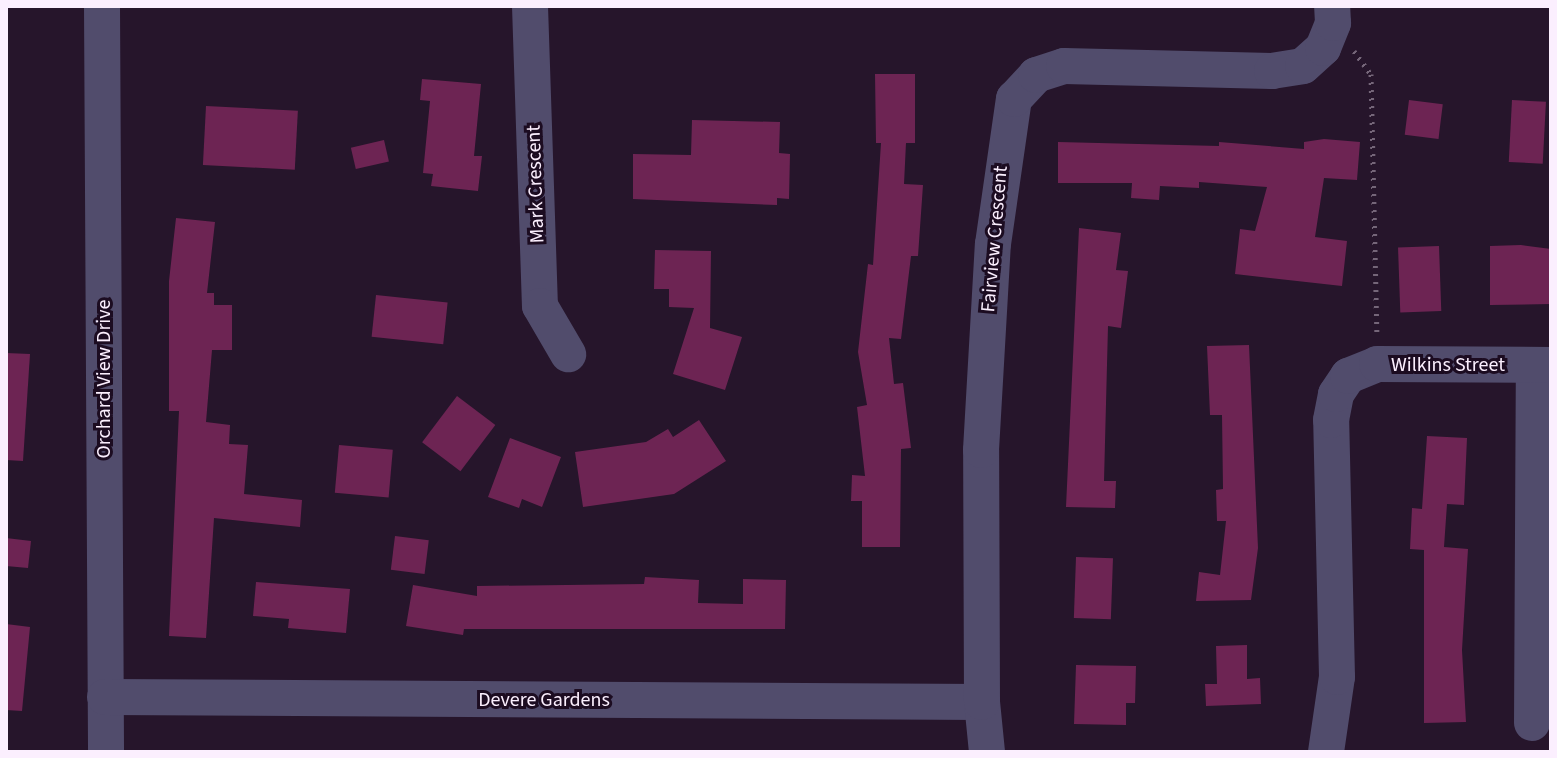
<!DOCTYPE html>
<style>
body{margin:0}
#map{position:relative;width:1557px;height:758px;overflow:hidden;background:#26152b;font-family:"Source Sans 3",sans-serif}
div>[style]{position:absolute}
.building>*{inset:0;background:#6d2453;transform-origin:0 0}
.path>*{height:5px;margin-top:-2.5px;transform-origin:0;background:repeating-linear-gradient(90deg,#756679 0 2px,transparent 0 8px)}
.minor>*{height:36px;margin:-18px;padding:0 18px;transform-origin:18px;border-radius:18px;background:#514c6c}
span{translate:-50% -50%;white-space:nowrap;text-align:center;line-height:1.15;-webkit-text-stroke:6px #1c0c21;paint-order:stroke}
.street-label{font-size:20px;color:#fbeffe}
.frame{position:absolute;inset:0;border:8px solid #fbeffe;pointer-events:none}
</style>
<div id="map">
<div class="building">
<div style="clip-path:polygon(875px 74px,915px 74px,915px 143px,906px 143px,904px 184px,923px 185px,918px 256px,911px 256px,901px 339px,889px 338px,894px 384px,903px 383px,911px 448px,901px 449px,900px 547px,862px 547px,862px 501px,851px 501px,852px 475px,865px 476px,857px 407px,867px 405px,858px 352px,868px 264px,873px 265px,881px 143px,876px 143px)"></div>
<div style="clip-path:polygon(422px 79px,481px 84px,474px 156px,482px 156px,478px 191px,431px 186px,433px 174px,423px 173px,430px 101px,420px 100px)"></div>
<div style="left:1409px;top:100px;width:34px;height:35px;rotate:7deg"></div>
<div style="left:1512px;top:100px;width:34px;height:62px;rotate:3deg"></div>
<div style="left:206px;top:106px;width:92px;height:59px;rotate:3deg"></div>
<div style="clip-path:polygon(692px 120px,780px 122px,779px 153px,790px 154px,789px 199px,777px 198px,777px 205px,633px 199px,633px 154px,691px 155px)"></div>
<div style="clip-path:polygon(1324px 139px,1360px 142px,1357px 180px,1324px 178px,1315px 237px,1347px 241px,1342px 286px,1235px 274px,1240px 229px,1255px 231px,1267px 187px,1199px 182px,1199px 188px,1160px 186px,1159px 200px,1131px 198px,1132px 183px,1058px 183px,1058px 142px,1219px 146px,1219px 142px,1304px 149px,1304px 142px)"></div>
<div style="left:384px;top:140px;width:22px;height:34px;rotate:77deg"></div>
<div style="clip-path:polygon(176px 218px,215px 222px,207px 293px,214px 293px,214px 305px,232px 305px,232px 350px,212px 350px,206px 422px,230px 425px,229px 444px,248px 445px,244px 494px,302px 500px,300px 527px,214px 518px,206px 638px,169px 636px,179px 411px,169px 411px,169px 281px)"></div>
<div style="clip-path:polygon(1079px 228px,1121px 233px,1116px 270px,1128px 271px,1121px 328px,1108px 326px,1104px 481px,1116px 481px,1115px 508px,1066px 507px)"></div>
<div style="clip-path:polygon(1521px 245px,1551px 249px,1551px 304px,1490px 305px,1490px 246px)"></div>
<div style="left:1439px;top:246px;width:65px;height:41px;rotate:88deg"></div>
<div style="clip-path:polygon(655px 250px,711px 251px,710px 328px,742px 337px,725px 390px,673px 374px,694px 308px,669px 307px,669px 289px,654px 289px)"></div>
<div style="left:376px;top:295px;width:72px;height:42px;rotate:6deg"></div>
<div style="clip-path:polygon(1249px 345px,1258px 548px,1251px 600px,1196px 601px,1199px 572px,1220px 575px,1226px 521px,1217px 521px,1216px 490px,1223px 489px,1222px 415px,1210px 415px,1207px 346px)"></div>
<div style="clip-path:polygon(6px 353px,30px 354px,23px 461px,6px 460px)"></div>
<div style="left:457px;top:396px;width:48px;height:58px;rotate:37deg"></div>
<div style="clip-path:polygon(699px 420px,726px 461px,674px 494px,583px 507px,575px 452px,646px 442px,668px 429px,673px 437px)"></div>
<div style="clip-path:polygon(1427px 436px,1467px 438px,1464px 505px,1447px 504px,1444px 547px,1468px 549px,1462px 650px,1466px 722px,1424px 723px,1424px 550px,1410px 549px,1412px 508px,1422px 509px)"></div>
<div style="clip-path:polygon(510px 438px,561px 457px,542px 507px,522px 499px,519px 508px,488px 497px)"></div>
<div style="left:339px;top:445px;width:54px;height:48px;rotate:5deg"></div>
<div style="left:395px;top:536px;width:34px;height:34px;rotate:7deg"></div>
<div style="clip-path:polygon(6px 538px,31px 541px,28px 568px,6px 566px)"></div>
<div style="left:1076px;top:557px;width:37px;height:61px;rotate:2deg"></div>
<div style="clip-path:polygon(645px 577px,699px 580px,698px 603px,743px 604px,743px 579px,786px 580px,785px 629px,464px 629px,463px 635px,406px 626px,413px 585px,477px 596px,477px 586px,644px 584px)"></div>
<div style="clip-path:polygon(256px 582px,350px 589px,346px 633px,288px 628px,289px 619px,253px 616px)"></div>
<div style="clip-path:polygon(6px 624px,30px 627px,22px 711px,6px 710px)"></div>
<div style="clip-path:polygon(1247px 645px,1247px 679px,1260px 678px,1261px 704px,1206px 706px,1205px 684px,1217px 684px,1216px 646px)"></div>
<div style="clip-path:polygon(1076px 665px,1136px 666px,1135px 703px,1126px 703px,1126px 725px,1074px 724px)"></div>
</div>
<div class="path">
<div style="left:1354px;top:51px;width:29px;rotate:54deg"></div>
<div style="left:1371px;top:74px;width:261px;rotate:88.7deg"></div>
</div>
<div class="minor">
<div style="left:102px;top:6px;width:746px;rotate:89.69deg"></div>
<div style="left:530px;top:6px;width:300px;rotate:88.1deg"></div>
<div style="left:540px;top:306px;width:56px;rotate:59.7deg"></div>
<div style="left:105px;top:697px;width:877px;rotate:0.33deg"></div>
<div style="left:1532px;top:723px;width:358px;rotate:-89.7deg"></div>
<div style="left:987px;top:752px;width:50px;rotate:-95.7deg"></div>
<div style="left:982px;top:702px;width:252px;rotate:-90.2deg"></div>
<div style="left:981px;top:450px;width:206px;rotate:-86.7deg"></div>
<div style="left:993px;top:244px;width:147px;rotate:-81.8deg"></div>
<div style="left:1014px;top:99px;width:33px;rotate:-47deg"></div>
<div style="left:1036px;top:75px;width:29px;rotate:-18deg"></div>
<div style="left:1064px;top:66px;width:208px;rotate:1.4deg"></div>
<div style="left:1272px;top:71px;width:31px;rotate:-9deg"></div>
<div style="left:1303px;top:66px;width:27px;rotate:-42deg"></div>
<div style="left:1323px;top:48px;width:27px;rotate:-68deg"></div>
<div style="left:1333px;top:23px;width:17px;rotate:-93deg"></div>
<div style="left:1326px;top:752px;width:76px;rotate:-81.7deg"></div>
<div style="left:1337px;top:677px;width:257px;rotate:-91.3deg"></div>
<div style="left:1331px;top:420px;width:26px;rotate:-79deg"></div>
<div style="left:1336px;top:394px;width:22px;rotate:-56deg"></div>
<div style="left:1348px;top:376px;width:31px;rotate:-22deg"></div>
<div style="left:1377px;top:364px;width:174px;rotate:0.3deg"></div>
</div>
<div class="street-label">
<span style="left:536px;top:184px;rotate:-92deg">Mark Crescent</span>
<span style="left:995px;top:239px;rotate:-85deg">Fairview Crescent</span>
<span style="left:1448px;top:365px">Wilkins Street</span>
<span style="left:104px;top:379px;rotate:-90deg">Orchard View Drive</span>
<span style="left:544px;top:700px">Devere Gardens</span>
</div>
<div class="frame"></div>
</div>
